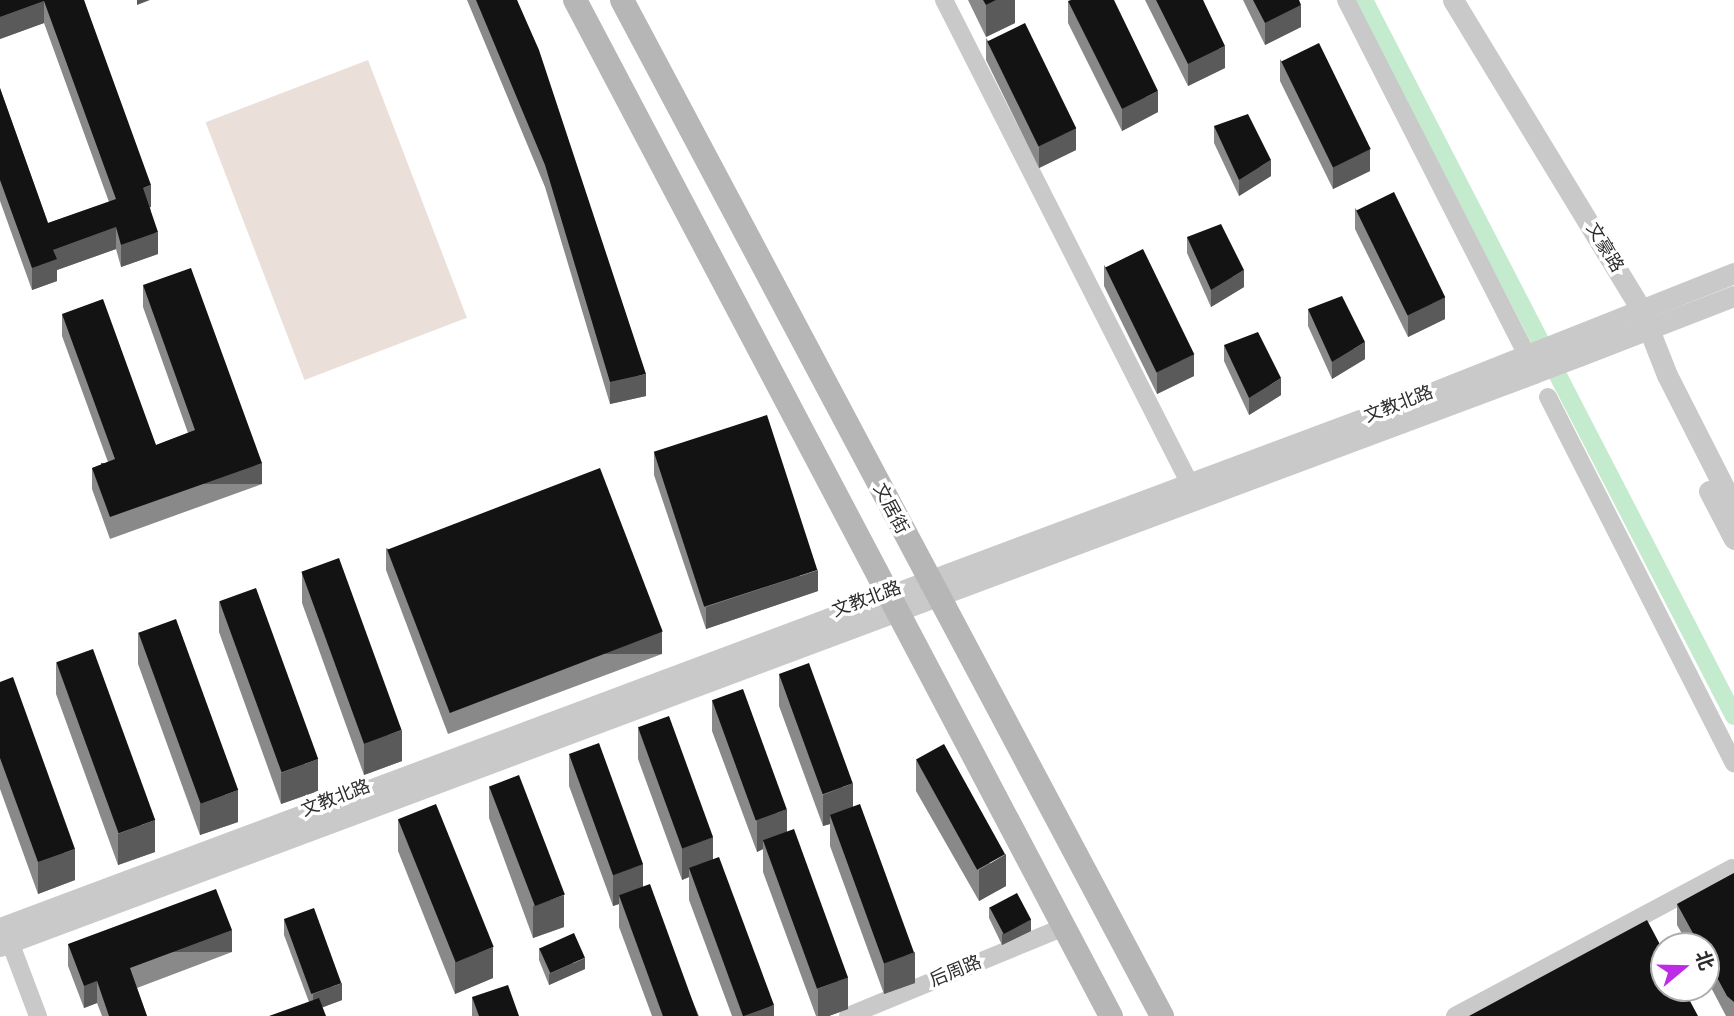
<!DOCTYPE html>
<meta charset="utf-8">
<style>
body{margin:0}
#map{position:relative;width:1734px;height:1016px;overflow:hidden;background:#fff;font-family:"Source Sans 3","Noto Sans SC",sans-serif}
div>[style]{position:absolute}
.green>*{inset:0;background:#ebdfd9;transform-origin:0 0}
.canal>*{height:18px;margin:-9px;padding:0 9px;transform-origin:9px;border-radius:9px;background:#c5ebce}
.minor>*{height:18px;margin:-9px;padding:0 9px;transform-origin:9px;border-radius:9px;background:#c9c9c9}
.tertiary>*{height:21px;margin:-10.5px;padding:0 10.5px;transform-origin:10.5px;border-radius:10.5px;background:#c9c9c9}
.secondary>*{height:24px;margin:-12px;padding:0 12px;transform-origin:12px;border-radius:12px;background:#b6b6b6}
.tertiary-bridge>*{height:21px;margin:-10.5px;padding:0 10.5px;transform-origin:10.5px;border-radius:10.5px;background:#c9c9c9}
.wall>*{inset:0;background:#898989}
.shaded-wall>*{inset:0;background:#5a5a5a;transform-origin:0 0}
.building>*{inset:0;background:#131313;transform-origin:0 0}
span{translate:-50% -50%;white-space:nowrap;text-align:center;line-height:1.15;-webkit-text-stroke:7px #fff;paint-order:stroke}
.street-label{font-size:18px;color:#2c2c2c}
.north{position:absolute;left:1650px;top:932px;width:70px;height:70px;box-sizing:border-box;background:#fff;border:2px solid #ababab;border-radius:50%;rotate:71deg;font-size:19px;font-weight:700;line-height:28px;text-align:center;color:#2c2c2c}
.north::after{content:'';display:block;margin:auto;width:24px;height:32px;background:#bd2be7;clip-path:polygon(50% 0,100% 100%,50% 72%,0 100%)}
</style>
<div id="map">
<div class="green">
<div style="left:368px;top:60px;width:276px;height:174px;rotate:69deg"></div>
</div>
<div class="canal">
<div style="left:1364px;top:0;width:806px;rotate:62.67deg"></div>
</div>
<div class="minor">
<div style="left:944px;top:0;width:543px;rotate:63.06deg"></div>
<div style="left:1346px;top:0;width:388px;rotate:63deg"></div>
<div style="left:1548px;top:397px;width:411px;rotate:63.1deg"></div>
<div style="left:10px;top:942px;width:79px;rotate:69.3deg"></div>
<div style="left:848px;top:1016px;width:234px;rotate:-22.4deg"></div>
<div style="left:1455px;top:1016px;width:314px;rotate:-28.1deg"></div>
</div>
<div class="tertiary">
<div style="left:1453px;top:0;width:362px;rotate:58.7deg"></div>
<div style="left:1641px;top:309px;width:71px;rotate:68.5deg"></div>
<div style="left:1667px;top:375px;width:148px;rotate:63.1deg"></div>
<div style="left:1579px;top:356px;width:166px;rotate:-21.2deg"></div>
<div style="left:1709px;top:491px;width:54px;rotate:62.5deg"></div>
<div style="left:0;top:928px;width:1512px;rotate:-20.49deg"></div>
<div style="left:1416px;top:399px;width:342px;rotate:-21.6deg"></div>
<div style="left:0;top:946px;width:1638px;rotate:-20.48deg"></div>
</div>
<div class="secondary">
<div style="left:575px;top:0;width:1149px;rotate:62.19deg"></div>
<div style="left:622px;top:0;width:1151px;rotate:62.01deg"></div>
</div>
<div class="tertiary-bridge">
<div style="left:1534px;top:373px;width:48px;rotate:-20.7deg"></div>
</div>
<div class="wall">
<div style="clip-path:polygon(0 0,84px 0,151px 207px,150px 207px,158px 254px,121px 267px,116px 249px,57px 270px,57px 281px,32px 290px,0 201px,0 88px,48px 223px,109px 202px,44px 23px,0 39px)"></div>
<div style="clip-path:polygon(467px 0,517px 0,646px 396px,610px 404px,545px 187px)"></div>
<div style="clip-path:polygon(968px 0,1015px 0,1015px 23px,986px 37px)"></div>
<div style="clip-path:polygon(1145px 0,1203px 0,1225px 68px,1188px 86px)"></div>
<div style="clip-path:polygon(1243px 0,1299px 0,1301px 27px,1265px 45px)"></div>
<div style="clip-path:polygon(1068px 1px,1158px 112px,1122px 131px,1068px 23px)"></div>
<div style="clip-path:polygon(986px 38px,1076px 150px,1039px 168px,986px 60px)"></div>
<div style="clip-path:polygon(1280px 59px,1370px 171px,1333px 189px,1280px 81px)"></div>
<div style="clip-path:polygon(1214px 126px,1271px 176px,1239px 196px,1214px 143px)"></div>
<div style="clip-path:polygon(1355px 208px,1445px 319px,1408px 337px,1355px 229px)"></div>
<div style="clip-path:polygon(1187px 237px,1244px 287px,1211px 307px,1187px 253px)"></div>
<div style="clip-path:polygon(1104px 265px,1194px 376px,1157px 394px,1104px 286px)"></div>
<div style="clip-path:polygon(143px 285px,262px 484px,110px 539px,92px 489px,92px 468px,108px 462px,62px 336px,62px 314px,156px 445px,188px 433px,143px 307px)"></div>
<div style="clip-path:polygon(1308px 309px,1365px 359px,1332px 379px,1308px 326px)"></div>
<div style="clip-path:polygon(1224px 345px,1281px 395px,1249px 415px,1224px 361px)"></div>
<div style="clip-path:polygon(654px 453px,818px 591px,706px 629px,654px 475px)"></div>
<div style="clip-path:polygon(386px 548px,662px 654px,448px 734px,386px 570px)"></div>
<div style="clip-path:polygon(302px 572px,402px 761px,364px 775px,302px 603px)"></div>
<div style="clip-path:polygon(219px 601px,318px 791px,281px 804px,219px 632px)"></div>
<div style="clip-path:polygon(138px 632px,238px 822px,200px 835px,138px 664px)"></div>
<div style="clip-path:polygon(56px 662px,155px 852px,118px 865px,56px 694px)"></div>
<div style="clip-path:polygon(779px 674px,853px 806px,915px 983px,884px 994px,830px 846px,830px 824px,823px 826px,779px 706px)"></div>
<div style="clip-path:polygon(0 682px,75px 880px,38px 894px,0 789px)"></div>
<div style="clip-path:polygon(712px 700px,787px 832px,848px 1009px,829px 1016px,816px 1016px,763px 872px,763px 849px,757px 852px,712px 731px)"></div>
<div style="clip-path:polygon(638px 728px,713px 859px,774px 1016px,732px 1016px,689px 900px,689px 877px,682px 880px,638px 759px)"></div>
<div style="clip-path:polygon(569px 755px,643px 886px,699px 1016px,652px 1016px,619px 927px,619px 904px,613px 906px,569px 786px)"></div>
<div style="clip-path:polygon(916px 760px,1006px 886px,979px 901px,916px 791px)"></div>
<div style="clip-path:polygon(489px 786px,564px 927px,533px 938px,489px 818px)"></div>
<div style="clip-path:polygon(398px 819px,493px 978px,455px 994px,398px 851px)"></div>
<div style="clip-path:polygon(1734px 873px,1734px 1016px,1726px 1016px,1706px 978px,1706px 946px,1689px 946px,1677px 925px,1677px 904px)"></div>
<div style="clip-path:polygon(989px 907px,1031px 931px,1002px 945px,989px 918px)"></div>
<div style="clip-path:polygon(284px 919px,342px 1000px,323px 1007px,309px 1002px,284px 935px)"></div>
<div style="clip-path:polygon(68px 944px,232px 952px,137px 988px,147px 1016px,102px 1016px,97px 1003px,84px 1008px,68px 966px)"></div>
<div style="clip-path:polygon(539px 948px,585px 969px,549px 985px,539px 960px)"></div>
<div style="clip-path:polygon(472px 997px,519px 1016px,472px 1016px)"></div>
</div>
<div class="shaded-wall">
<div style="clip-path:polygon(137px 0,150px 0,137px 5px)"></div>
<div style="clip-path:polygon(996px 0,1015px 0,1015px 23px,986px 37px,986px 5px)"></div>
<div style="clip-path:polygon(44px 1px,44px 23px,0 39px,0 17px)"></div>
<div style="clip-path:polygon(1301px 5px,1301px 27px,1265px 45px,1265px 23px)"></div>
<div style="clip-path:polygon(1225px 46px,1225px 68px,1188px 86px,1188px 64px)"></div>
<div style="clip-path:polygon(1158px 91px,1158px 112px,1122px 131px,1122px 109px)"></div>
<div style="clip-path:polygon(1076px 128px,1076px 150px,1039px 168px,1039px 146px)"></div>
<div style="clip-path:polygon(1370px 149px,1370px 171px,1333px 189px,1333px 167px)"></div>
<div style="clip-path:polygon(1271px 160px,1271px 176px,1239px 196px,1239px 180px)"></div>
<div style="clip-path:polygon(151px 185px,151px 207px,143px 209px,143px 188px)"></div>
<div style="clip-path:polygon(116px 227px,116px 249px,57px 270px,57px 281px,32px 290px,32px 268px,53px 250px)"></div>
<div style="clip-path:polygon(158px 232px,158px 254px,121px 267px,121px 245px)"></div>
<div style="clip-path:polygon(1244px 270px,1244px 287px,1211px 307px,1211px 290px)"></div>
<div style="clip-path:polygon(1445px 297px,1445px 319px,1408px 337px,1408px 315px)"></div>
<div style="clip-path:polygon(1365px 342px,1365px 359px,1332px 379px,1332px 362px)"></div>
<div style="clip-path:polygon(1194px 354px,1194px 376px,1157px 394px,1157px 372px)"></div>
<div style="clip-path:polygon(646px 374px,646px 396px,610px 404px,610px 382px)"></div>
<div style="clip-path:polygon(1281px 378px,1281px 395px,1249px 415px,1249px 398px)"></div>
<div style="left:262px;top:463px;width:21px;height:161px;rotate:90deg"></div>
<div style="clip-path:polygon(818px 570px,818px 591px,706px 629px,706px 607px)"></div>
<div style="left:662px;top:632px;width:22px;height:228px;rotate:90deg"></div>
<div style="clip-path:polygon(402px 730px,402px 761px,364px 775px,364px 743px)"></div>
<div style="clip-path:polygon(318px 759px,318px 791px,281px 804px,281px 773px)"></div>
<div style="clip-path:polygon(853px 783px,853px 815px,830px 815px,830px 824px,823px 826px,823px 795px)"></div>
<div style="clip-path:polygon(238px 790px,238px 822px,200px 835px,200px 804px)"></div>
<div style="clip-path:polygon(787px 809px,787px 841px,763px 841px,763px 849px,757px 852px,757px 820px)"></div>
<div style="clip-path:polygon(155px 820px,155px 852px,118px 865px,118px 834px)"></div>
<div style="clip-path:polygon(713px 837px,713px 868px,689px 868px,689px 877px,682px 880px,682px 848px)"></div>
<div style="clip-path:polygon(75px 849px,75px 880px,38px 894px,38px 862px)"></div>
<div style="clip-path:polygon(1006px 854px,1006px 886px,979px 901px,979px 870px)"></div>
<div style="clip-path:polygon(643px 864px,643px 895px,619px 895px,619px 904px,613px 906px,613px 875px)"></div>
<div style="clip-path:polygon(564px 895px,564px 927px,533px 938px,533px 906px)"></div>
<div style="clip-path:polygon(1031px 919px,1031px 931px,1002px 945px,1002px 934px)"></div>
<div style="left:232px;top:930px;width:22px;height:109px;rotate:90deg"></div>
<div style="clip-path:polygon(493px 947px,493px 978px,455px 994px,455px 962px)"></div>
<div style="clip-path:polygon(915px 952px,915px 983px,884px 994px,884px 963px)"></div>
<div style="clip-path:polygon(585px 958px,585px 969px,549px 985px,549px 974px)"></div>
<div style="clip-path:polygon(848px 977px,848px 1009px,829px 1016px,818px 1016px,818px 989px)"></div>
<div style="clip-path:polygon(97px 981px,97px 1003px,84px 1008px,84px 986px)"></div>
<div style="clip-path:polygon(342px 983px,342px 1000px,313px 1011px,313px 994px)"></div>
<div style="clip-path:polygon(774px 1005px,774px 1016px,744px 1016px)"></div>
</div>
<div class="building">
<div style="clip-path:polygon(0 0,84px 0,151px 185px,143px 188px,158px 232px,121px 245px,116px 227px,53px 250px,57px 259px,32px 268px,0 180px,0 88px,48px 223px,116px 199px,44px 1px,0 17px)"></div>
<div style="clip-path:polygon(476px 0,517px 0,539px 50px,646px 374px,610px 382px,545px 165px)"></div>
<div style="clip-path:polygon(983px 0,996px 0,986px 5px)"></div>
<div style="clip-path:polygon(1071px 0,1114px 0,1158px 91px,1122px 109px,1068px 1px)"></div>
<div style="clip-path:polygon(1156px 0,1203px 0,1225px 46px,1188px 64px)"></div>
<div style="clip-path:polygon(1253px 0,1299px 0,1301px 5px,1265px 23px)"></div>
<div style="left:1025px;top:23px;width:117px;height:42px;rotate:64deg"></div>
<div style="left:1319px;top:43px;width:118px;height:42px;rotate:64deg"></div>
<div style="clip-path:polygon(1248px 114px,1271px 160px,1239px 180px,1214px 126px)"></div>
<div style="left:1394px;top:192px;width:117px;height:42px;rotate:64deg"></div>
<div style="clip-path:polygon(1221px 224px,1244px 270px,1211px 290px,1187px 237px)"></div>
<div style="left:1143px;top:249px;width:117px;height:42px;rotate:64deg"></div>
<div style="clip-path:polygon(191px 268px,262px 463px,110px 517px,92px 468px,115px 459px,62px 314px,103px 299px,156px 445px,195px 430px,143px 285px)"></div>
<div style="clip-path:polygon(1342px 296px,1365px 342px,1332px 362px,1308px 309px)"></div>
<div style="clip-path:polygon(1258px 332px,1281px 378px,1249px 398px,1224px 345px)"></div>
<div style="left:767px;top:415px;width:163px;height:119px;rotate:72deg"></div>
<div style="left:600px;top:468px;width:175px;height:228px;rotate:69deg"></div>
<div style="left:339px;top:558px;width:183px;height:40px;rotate:70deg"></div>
<div style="left:256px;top:588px;width:182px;height:39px;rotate:70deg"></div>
<div style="left:176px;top:619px;width:182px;height:40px;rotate:70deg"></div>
<div style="left:93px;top:649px;width:182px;height:39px;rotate:70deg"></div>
<div style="left:809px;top:663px;width:128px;height:32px;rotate:70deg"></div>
<div style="clip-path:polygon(13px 677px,75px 849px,38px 862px,0 758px,0 682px)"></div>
<div style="left:743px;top:689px;width:128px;height:33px;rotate:70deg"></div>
<div style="left:669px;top:716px;width:129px;height:33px;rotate:70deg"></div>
<div style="left:599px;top:743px;width:129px;height:32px;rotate:70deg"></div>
<div style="left:944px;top:744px;width:126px;height:32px;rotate:61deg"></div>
<div style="left:519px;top:775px;width:128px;height:32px;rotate:69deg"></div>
<div style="left:436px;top:804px;width:154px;height:41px;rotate:68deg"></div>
<div style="left:860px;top:804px;width:158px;height:32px;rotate:70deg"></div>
<div style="left:794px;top:829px;width:158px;height:33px;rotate:70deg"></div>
<div style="clip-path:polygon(719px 857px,774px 1005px,744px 1016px,743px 1016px,689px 868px)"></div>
<div style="clip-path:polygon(1734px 873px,1734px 1002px,1727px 996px,1706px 957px,1706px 946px,1700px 946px,1677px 904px)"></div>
<div style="left:650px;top:884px;width:141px;height:33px;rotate:70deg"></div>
<div style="clip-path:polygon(216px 889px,232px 930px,130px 968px,147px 1016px,109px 1016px,97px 981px,84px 986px,68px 944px)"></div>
<div style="left:1017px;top:893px;width:30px;height:31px;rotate:62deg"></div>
<div style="left:314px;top:908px;width:80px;height:32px;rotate:70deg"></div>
<div style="clip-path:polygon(1647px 920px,1664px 952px,1664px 988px,1683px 988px,1698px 1016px,1469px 1016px)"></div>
<div style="left:574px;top:933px;width:27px;height:38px;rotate:66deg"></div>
<div style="clip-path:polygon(508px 985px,519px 1016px,479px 1016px,472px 997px)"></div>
<div style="clip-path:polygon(319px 998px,326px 1016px,269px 1016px)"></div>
</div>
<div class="street-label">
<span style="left:1604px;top:248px;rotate:59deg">文豪路</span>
<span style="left:1399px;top:405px;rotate:-21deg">文教北路</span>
<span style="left:890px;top:509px;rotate:62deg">文居街</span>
<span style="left:867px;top:600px;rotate:-20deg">文教北路</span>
<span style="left:336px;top:799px;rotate:-21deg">文教北路</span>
<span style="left:956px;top:972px;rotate:-22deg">后周路</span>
</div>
<div class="north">北</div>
</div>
